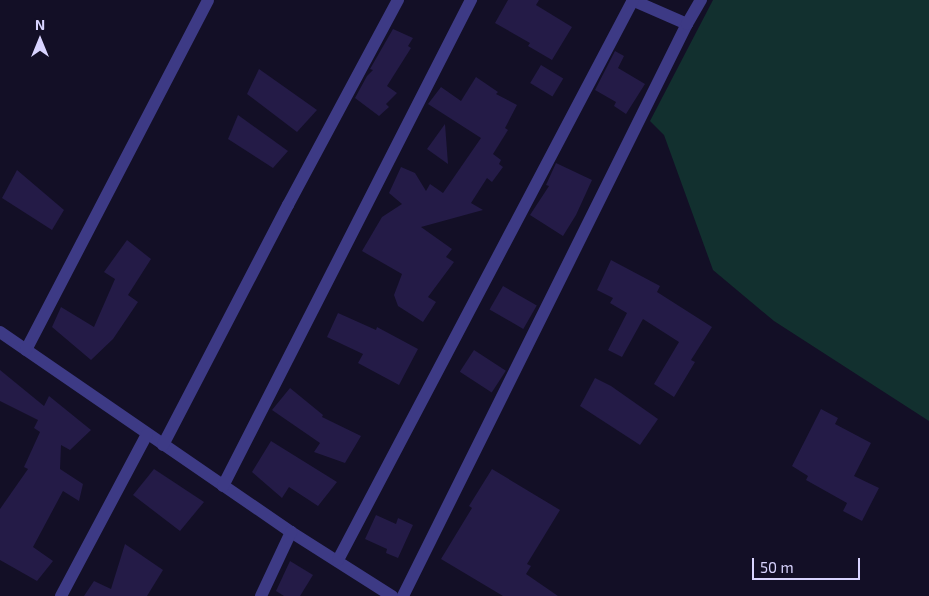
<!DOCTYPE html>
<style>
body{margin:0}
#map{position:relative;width:929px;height:596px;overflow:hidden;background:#130f26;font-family:"Exo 2",sans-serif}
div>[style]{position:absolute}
.green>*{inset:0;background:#12302f}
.building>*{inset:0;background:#241b47;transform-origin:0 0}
.minor>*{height:12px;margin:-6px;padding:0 6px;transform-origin:6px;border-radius:6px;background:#3d3a85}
span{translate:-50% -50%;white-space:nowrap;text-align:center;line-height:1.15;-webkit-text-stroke:4px #130f26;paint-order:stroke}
.north{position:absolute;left:15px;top:15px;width:50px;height:50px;-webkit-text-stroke:4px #130f26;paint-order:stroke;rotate:0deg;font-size:14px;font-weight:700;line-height:20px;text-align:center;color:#d9d4ff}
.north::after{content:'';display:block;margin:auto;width:18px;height:22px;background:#d9d4ff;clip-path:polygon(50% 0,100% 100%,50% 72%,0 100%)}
.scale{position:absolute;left:752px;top:558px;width:108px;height:22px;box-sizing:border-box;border:2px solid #d9d4ff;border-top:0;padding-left:6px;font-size:15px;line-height:18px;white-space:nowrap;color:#d9d4ff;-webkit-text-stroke:4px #130f26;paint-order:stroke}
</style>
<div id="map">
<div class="green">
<div style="clip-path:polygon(713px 0,929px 0,929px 421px,774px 321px,713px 270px,664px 135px,650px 121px)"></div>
</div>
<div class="building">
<div style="clip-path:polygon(508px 0,539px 0,536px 5px,572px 27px,552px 60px,528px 46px,530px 43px,495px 23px)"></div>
<div style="clip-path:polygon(393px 29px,413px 38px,408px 46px,411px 48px,387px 86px,397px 93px,386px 104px,389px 107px,379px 116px,355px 98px,367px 76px,373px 70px,370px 69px)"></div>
<div style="clip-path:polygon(615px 51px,624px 56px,618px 68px,645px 84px,626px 114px,614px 106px,616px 102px,595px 90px)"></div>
<div style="left:541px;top:65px;width:26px;height:21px;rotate:31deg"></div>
<div style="clip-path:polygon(259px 69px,317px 110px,297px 132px,247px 94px)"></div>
<div style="clip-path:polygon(476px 77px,498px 92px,496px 94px,517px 105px,505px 128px,508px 130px,493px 154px,501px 160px,499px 164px,503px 167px,492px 182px,487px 178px,471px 203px,483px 210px,421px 227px,452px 249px,446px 257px,454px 262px,428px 297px,436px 302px,423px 322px,398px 306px,394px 295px,402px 274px,362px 251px,382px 217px,402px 204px,389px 193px,401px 167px,415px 173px,426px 191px,430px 184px,443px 193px,481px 138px,428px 104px,441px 87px,461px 101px)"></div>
<div style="clip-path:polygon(238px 115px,288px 151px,273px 168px,228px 139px)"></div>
<div style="clip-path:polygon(445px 124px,448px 164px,427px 149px)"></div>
<div style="clip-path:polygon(556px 163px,592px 180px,576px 215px,563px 236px,530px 215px,549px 186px,546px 185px)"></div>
<div style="clip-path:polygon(17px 170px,64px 210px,52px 230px,2px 198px)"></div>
<div style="clip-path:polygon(127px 240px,151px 259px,128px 295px,138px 302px,113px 339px,91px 360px,52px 327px,61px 307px,94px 327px,115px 279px,104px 272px)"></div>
<div style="clip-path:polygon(611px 260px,660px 286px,657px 292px,712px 327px,691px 360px,695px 362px,674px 397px,654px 384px,679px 342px,643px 319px,622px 357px,608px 350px,627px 313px,610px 303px,613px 298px,597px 290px)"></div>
<div style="left:503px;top:286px;width:39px;height:27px;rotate:30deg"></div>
<div style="clip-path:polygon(338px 313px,376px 330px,377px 327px,418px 349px,399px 385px,358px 363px,363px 354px,327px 337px)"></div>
<div style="left:474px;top:350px;width:38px;height:26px;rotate:33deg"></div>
<div style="clip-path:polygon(0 370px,44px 406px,49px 396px,91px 430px,70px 450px,61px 445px,60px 469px,83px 484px,79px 501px,63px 491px,33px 547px,53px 561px,37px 581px,0 560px,0 509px,28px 469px,24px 467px,40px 432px,34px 428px,38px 420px,0 401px)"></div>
<div style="clip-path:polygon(595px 378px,611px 386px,658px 419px,640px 445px,580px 406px)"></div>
<div style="clip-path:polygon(290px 388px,323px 415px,322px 417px,361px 436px,345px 463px,314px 452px,320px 443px,272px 410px)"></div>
<div style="clip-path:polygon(821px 409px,838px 418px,835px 424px,871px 443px,854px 476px,879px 488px,862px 521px,843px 511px,847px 503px,806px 480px,808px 476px,792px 466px)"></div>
<div style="clip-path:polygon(271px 441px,337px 482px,318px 506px,289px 487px,282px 498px,252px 472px)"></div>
<div style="clip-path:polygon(154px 469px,204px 502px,180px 531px,133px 495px)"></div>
<div style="clip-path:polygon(492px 469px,560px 510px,527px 564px,531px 566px,526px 574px,558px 596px,503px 596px,441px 559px,472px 508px,469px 506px)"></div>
<div style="clip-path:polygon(376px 515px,396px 524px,398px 518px,413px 525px,398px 558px,386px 553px,387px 549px,365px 539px)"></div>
<div style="clip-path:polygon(125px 544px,163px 570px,147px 596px,84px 596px,94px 581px,111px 589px)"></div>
<div style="clip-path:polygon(290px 561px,313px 575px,300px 596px,284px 596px,276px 591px)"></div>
</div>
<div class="minor">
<div style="left:632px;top:0;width:60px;rotate:23.6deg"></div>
<div style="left:0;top:332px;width:353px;rotate:34.5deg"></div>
<div style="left:291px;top:532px;width:120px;rotate:32.4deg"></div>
<div style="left:26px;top:350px;width:394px;rotate:-62.5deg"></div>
<div style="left:163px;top:445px;width:271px;rotate:-62.5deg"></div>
<div style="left:288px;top:205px;width:233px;rotate:-61.8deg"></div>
<div style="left:223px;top:486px;width:546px;rotate:-62.97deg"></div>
<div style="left:338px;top:560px;width:633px;rotate:-62.22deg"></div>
<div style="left:61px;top:596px;width:183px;rotate:-62deg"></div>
<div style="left:261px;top:596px;width:71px;rotate:-64.9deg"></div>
<div style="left:403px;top:596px;width:639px;rotate:-63.6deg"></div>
<div style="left:687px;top:24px;width:28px;rotate:-60deg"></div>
</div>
<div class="north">N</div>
<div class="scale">50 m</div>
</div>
